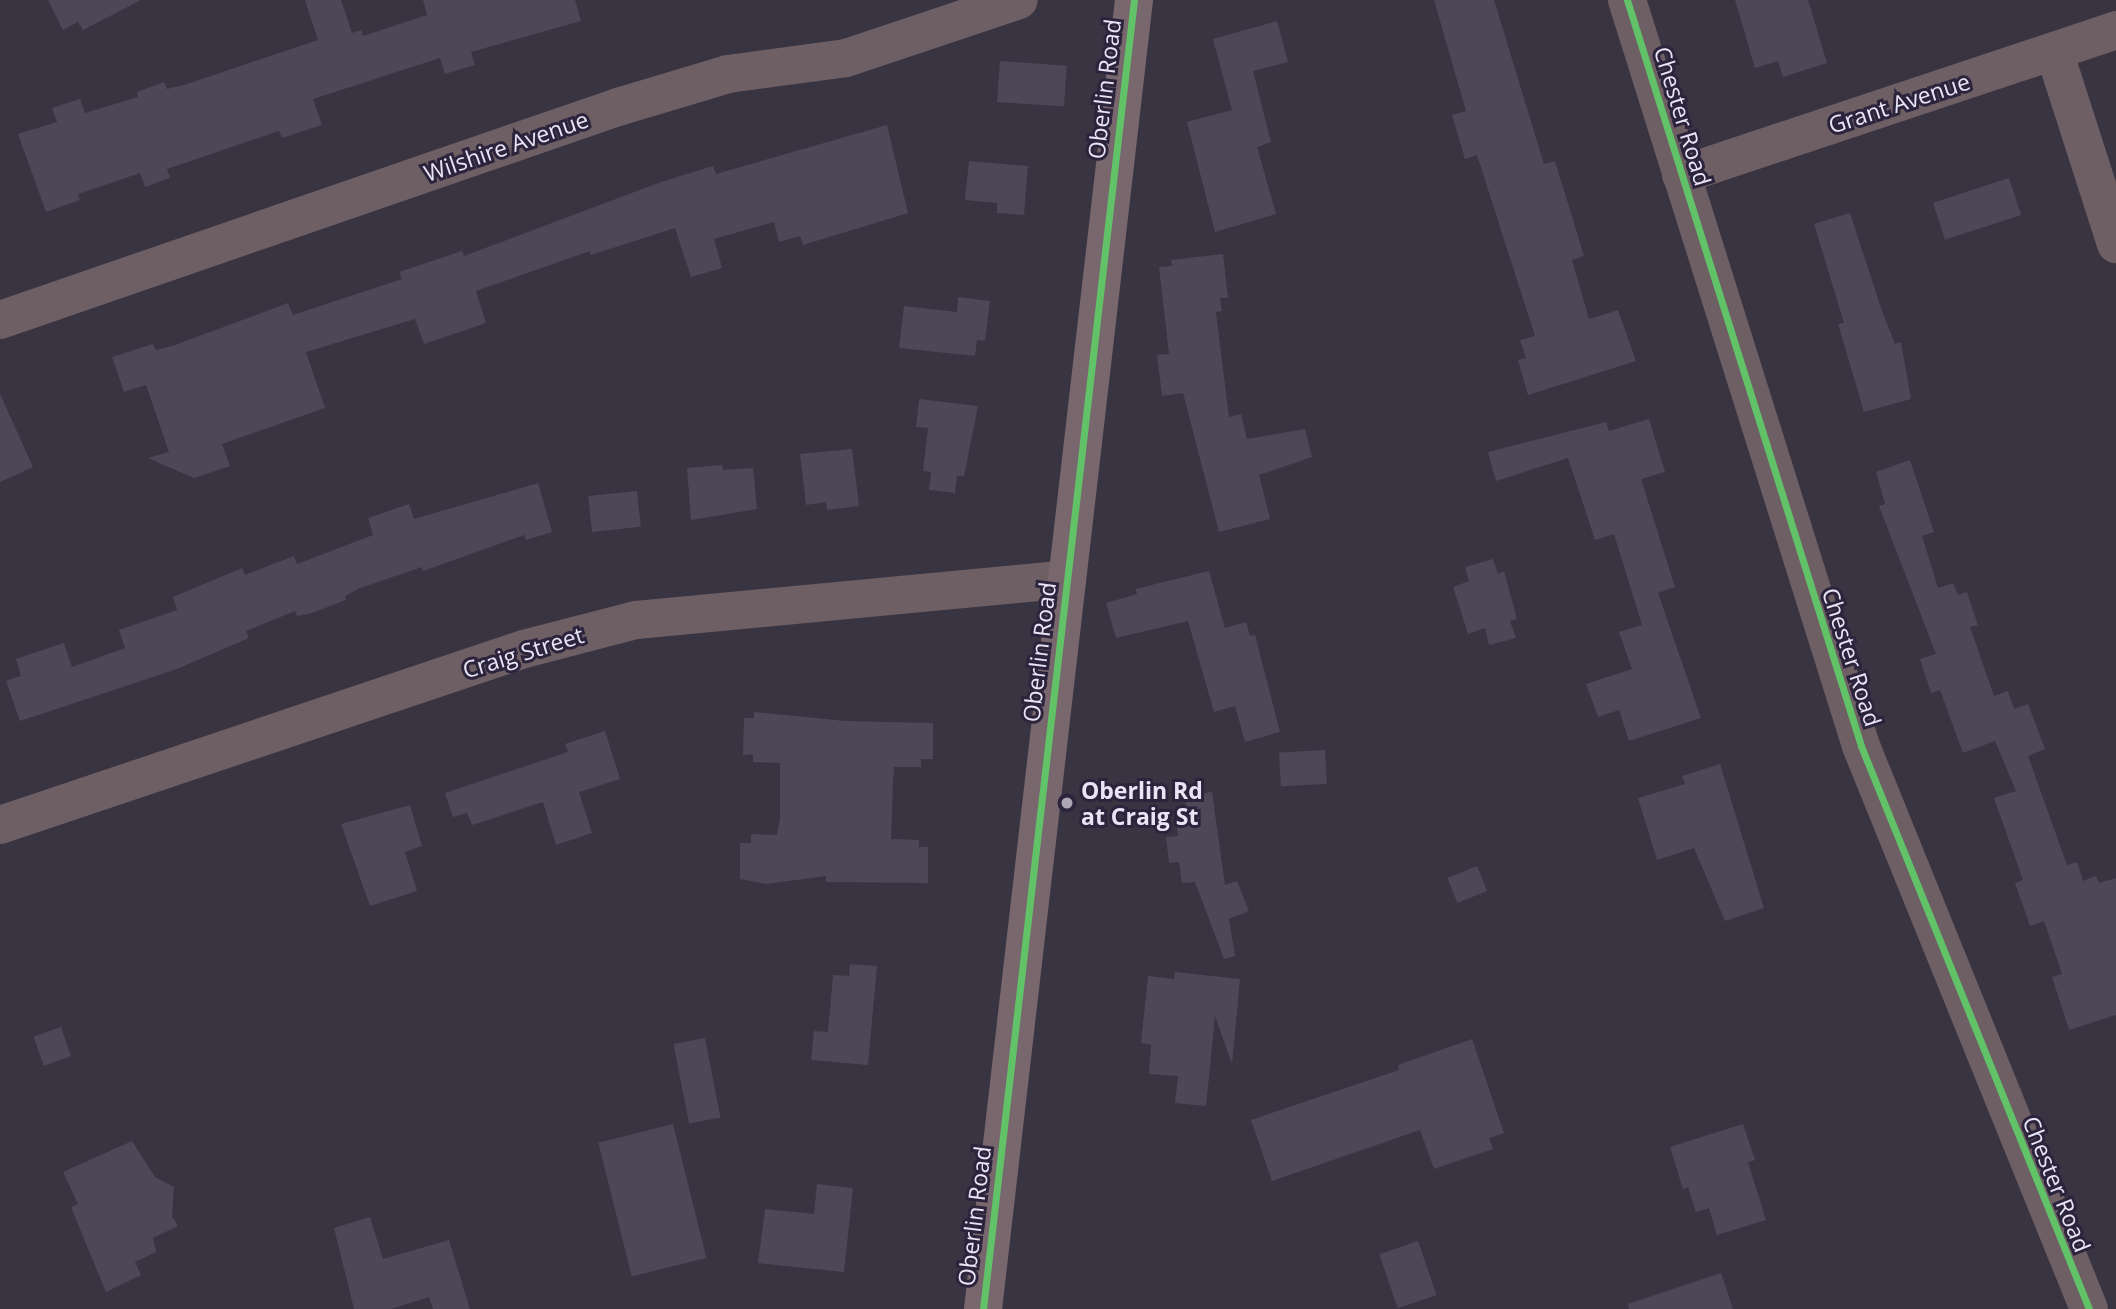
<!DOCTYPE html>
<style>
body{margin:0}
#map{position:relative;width:2116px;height:1309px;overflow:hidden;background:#383442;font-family:"Open Sans",sans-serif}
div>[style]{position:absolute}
.building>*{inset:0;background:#4d4858;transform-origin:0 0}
.minor>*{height:38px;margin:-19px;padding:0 19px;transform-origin:19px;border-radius:19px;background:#6e5f64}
.major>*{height:38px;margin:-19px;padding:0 19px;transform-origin:19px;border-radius:19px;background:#79676e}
.cycleway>*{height:7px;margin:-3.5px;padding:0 3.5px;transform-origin:3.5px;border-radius:3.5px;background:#61c268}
.dots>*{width:19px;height:19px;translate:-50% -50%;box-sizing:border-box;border:4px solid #2c243d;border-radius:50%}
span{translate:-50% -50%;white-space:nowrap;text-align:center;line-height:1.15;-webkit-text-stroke:6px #2c243d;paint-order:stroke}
.street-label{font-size:23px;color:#e9e5f5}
.poi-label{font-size:23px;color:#e9e5f5;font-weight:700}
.left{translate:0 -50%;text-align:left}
</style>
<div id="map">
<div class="building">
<div style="clip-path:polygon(48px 0,141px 0,83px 30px,78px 22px,63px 30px)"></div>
<div style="clip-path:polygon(305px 0,341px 0,352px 33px,361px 30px,363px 36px,427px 15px,423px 0,575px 0,581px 21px,471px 52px,475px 65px,445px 74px,440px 58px,313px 99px,322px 125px,282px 138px,279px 131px,167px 169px,170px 178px,145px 187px,140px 173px,78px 194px,80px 200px,46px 212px,18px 134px,57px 122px,52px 108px,80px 99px,85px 113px,138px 97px,137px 92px,164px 82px,167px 89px,187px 84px,318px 40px)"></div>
<div style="clip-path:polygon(1434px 0,1494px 0,1544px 164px,1555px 161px,1584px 256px,1572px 260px,1589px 319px,1618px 310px,1636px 361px,1528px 395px,1518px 360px,1526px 358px,1520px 340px,1535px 336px,1477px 155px,1465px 159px,1452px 115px,1466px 111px)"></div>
<div style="clip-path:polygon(1735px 0,1808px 0,1827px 63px,1783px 77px,1778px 61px,1755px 68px)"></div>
<div style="clip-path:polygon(1277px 21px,1288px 62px,1253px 71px,1271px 142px,1257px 147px,1276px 214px,1215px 232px,1187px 122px,1232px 110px,1213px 39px)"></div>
<div style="left:1000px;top:61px;width:67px;height:41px;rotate:4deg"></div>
<div style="clip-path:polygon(887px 125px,908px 213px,803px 245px,800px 236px,779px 242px,774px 222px,714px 239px,722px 268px,691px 277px,675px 228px,591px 255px,590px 251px,476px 291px,486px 323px,424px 344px,415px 319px,306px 352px,325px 408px,222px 444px,230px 466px,194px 478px,148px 458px,169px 452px,146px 385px,124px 392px,112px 357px,153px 344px,156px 350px,175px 345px,288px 303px,293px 315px,402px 279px,399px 272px,462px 251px,464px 256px,661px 182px,713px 166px,716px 174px)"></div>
<div style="clip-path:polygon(969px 161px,1028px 166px,1024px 215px,997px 213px,997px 203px,965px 200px)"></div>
<div style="left:2009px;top:178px;width:39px;height:80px;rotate:72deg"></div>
<div style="clip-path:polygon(1850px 213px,1882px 311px,1895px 344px,1901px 342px,1911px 399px,1864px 412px,1838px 324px,1844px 323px,1814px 224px)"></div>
<div style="clip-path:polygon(1223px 254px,1228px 298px,1220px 298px,1222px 311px,1216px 312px,1229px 417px,1241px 414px,1247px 439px,1305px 429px,1312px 457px,1259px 475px,1270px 519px,1219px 532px,1183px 393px,1162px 396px,1157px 355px,1169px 354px,1159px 267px,1172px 266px,1171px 260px)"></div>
<div style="clip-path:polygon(958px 297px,990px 301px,985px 341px,977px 340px,975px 356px,899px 348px,904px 306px,957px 312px)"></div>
<div style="clip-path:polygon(0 394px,33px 467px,0 482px)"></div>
<div style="clip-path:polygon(919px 399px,978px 406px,964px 476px,957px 476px,955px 493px,929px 490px,931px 472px,923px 471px,928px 428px,916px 427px)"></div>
<div style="clip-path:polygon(1649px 419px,1665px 472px,1641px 479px,1675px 587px,1658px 593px,1701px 718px,1629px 741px,1619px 710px,1598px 717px,1586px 684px,1632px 669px,1619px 632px,1642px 625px,1614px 534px,1595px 540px,1568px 458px,1496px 481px,1488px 452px,1606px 422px,1609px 431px)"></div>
<div style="clip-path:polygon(852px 449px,859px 506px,827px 510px,826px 502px,806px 505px,800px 454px)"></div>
<div style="clip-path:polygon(1910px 460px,1934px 532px,1922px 536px,1938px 588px,1953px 583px,1958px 595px,1967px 592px,1978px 625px,1970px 627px,1994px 696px,2008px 691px,2014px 709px,2028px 704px,2045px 749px,2028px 756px,2067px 865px,2077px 862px,2083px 881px,2096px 876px,2099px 883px,2116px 878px,2116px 1015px,2069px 1030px,2052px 977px,2062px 974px,2044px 921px,2030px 926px,2015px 883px,2023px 880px,1994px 798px,2016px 791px,1995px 741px,1963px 753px,1940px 690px,1931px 693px,1920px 659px,1936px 654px,1879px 506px,1885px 504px,1876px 472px)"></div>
<div style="clip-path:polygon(722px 465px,723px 470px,753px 468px,757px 509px,691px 520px,687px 468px)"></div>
<div style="clip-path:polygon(538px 483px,552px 532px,526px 540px,524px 535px,423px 571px,422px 567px,360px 588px,345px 596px,346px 600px,312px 613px,297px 616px,295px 611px,246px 631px,249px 638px,177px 669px,20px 721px,6px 681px,21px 676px,16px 659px,64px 643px,72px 667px,125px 648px,119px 630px,177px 610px,173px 597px,242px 568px,245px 575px,294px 556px,297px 564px,373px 535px,368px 518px,409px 504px,414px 519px)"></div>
<div style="left:637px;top:491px;width:36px;height:49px;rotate:84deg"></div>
<div style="clip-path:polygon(1493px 559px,1498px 574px,1504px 571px,1517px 619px,1510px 621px,1516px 638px,1489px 645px,1485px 628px,1468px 634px,1453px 587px,1469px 581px,1465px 567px)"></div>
<div style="clip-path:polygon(1209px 571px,1225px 628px,1246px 622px,1250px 636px,1255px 635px,1280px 732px,1245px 742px,1235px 706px,1214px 712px,1188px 621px,1116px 638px,1106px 603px,1137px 594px,1135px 589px)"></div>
<div style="clip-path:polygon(754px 712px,845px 721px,933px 723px,933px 759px,921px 759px,921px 767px,894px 767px,893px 782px,891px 839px,919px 840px,919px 847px,928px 847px,928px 883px,826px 882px,826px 876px,766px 884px,740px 879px,740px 843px,751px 843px,751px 834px,777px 835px,780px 819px,780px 763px,753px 762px,753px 754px,743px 755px,744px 718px,754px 718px)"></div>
<div style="clip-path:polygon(605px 731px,620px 779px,579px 792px,592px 833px,556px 845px,543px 802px,472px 825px,467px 813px,453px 817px,445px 793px,568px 752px,565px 744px)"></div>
<div style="left:1325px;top:750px;width:34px;height:46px;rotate:87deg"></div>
<div style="clip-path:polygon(1720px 764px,1764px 908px,1725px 921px,1694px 848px,1657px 860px,1638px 798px,1685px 784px,1682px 776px)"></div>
<div style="clip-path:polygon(1212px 792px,1225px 885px,1237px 881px,1249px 911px,1229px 919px,1235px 956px,1224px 959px,1195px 882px,1182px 883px,1179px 862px,1169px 863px,1166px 837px,1178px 836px,1175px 814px,1187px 812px,1185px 796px)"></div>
<div style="clip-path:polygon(410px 805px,422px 846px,405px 852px,417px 891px,370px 906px,341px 824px)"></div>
<div style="left:1477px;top:866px;width:27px;height:32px;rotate:68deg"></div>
<div style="clip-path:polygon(850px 964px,877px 966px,868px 1065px,811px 1060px,814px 1031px,828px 1032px,833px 975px,849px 976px)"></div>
<div style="clip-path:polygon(1175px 972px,1240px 979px,1232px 1064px,1215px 1016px,1206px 1106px,1175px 1103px,1178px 1076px,1149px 1074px,1151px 1045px,1141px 1043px,1148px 976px,1174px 979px)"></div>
<div style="left:61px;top:1027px;width:31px;height:29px;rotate:71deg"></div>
<div style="left:705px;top:1038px;width:81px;height:32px;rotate:79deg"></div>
<div style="clip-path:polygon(1472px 1039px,1504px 1133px,1489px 1138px,1493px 1149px,1434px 1169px,1420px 1130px,1272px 1181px,1251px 1120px,1399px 1070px,1398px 1065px)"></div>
<div style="left:673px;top:1124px;width:138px;height:77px;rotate:76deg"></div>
<div style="clip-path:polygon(1743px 1124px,1755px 1160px,1748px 1162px,1766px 1220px,1717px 1235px,1709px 1208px,1696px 1212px,1688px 1187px,1683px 1189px,1670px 1147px)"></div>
<div style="clip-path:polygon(132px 1141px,155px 1177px,174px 1187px,172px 1216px,178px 1226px,153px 1238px,156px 1252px,135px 1262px,141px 1275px,106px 1292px,71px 1207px,78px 1204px,63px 1172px)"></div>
<div style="clip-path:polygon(817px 1184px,853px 1188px,844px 1272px,758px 1263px,765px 1209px,814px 1214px)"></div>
<div style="clip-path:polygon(370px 1217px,383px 1259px,449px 1240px,470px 1309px,433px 1309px,429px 1297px,391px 1309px,354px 1309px,334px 1228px)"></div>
<div style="left:1418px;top:1241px;width:57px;height:41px;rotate:71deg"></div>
<div style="clip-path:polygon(1721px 1273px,1733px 1309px,1629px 1309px,1628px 1304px)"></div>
</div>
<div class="minor">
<div style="left:1627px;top:0;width:782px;rotate:72.58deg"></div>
<div style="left:1861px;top:746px;width:607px;rotate:67.95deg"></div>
<div style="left:2054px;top:51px;width:203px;rotate:72.2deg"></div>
<div style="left:1681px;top:175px;width:459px;rotate:-18.4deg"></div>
<div style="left:0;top:320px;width:654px;rotate:-19.02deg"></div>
<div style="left:618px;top:107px;width:115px;rotate:-16.7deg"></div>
<div style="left:728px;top:74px;width:119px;rotate:-7.7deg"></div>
<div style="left:846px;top:58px;width:182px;rotate:-18.5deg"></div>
<div style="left:0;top:825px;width:553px;rotate:-18.57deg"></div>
<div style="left:524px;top:649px;width:116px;rotate:-14.5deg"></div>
<div style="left:636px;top:620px;width:433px;rotate:-5.4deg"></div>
</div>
<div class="major">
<div style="left:983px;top:1309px;width:1318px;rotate:-83.42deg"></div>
</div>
<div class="cycleway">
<div style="left:1627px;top:0;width:782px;rotate:72.58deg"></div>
<div style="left:1861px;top:746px;width:607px;rotate:67.95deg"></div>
<div style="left:983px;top:1309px;width:1318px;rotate:-83.42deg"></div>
</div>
<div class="dots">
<div style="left:1067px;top:803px;background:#aba7b6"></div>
</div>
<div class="street-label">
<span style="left:1104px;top:89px;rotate:-83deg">Oberlin Road</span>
<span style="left:1899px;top:103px;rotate:-18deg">Grant Avenue</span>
<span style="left:1683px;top:116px;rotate:73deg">Chester Road</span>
<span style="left:506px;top:146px;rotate:-19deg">Wilshire Avenue</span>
<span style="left:523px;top:652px;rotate:-17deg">Craig Street</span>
<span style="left:1039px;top:652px;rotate:-83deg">Oberlin Road</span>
<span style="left:1852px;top:657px;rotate:72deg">Chester Road</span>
<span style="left:2057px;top:1184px;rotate:68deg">Chester Road</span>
<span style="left:974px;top:1216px;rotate:-83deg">Oberlin Road</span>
</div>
<div class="poi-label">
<span class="left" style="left:1081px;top:803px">Oberlin Rd<br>at Craig St</span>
</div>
</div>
